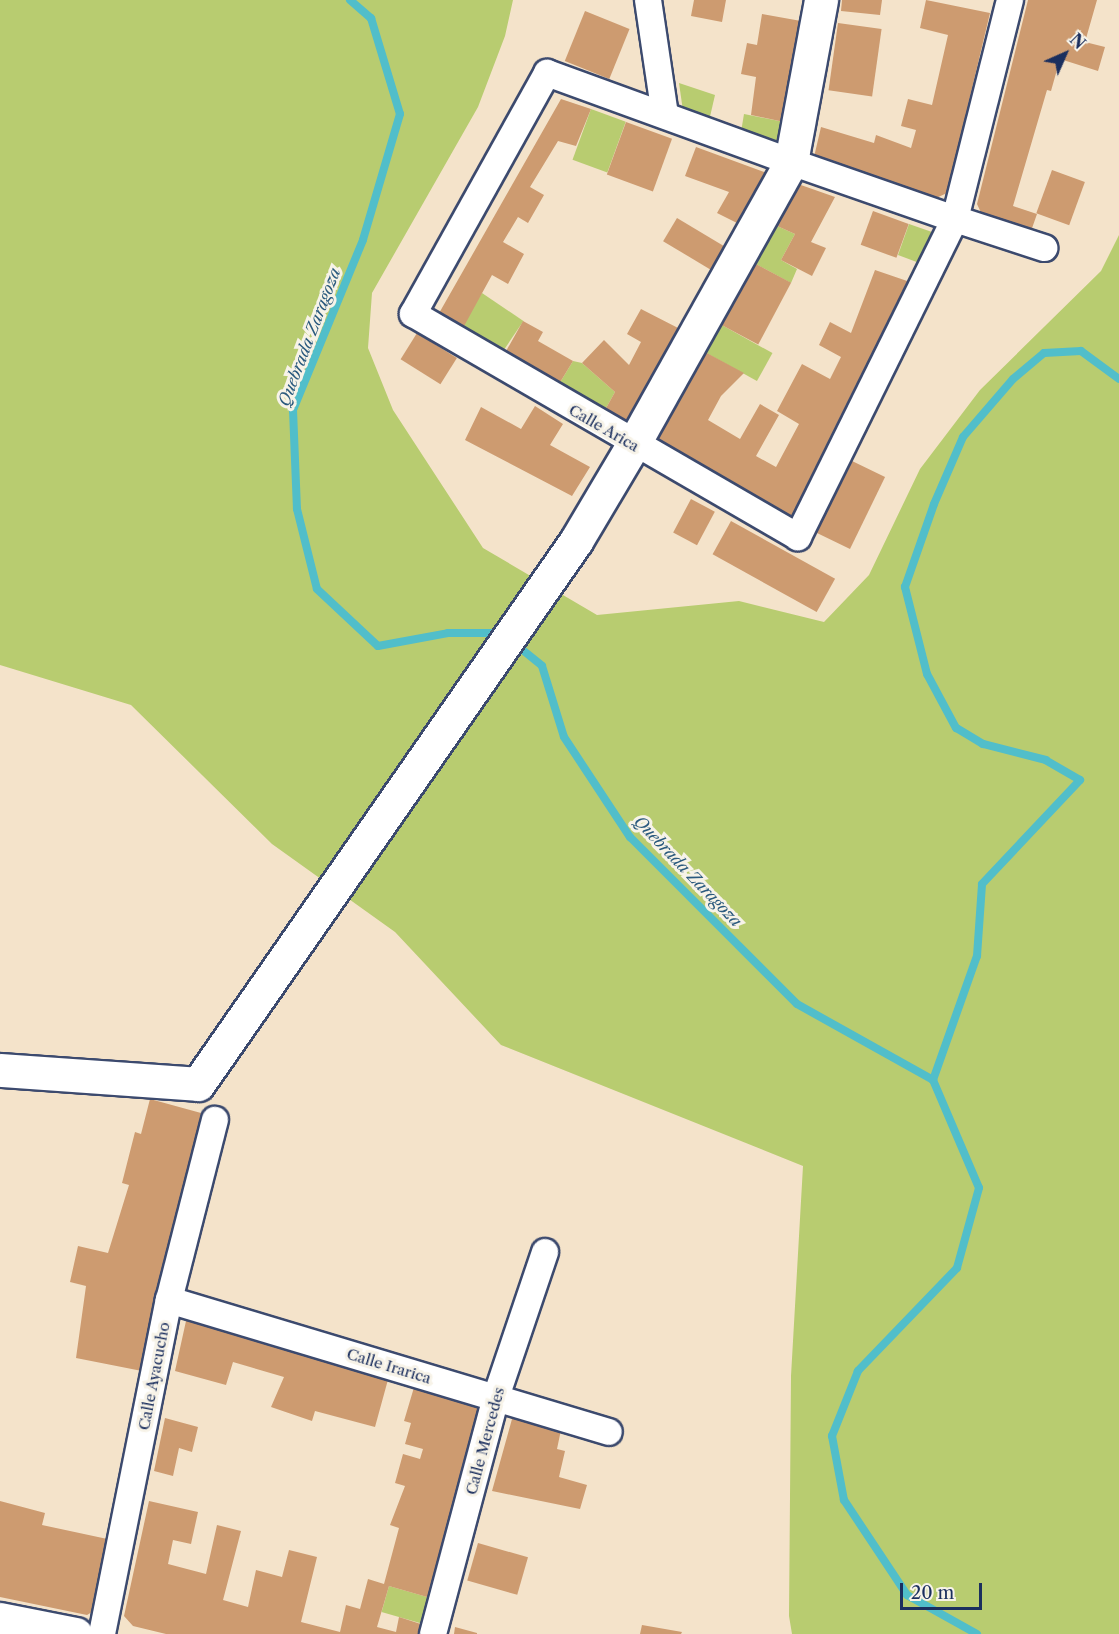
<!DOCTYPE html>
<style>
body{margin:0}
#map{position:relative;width:1119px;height:1634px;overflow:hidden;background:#f4e3ca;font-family:"Libre Caslon Text",serif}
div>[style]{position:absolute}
.green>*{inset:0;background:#b8cc70;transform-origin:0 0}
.stream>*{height:8px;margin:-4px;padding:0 4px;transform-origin:4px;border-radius:4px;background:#51beca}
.building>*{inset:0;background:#cd9b70;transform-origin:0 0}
.roads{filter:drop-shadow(2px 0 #3c4a6e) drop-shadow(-2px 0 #3c4a6e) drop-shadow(0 2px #3c4a6e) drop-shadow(0 -2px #3c4a6e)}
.street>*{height:26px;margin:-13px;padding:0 13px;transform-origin:13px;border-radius:13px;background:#fff}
.secondary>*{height:33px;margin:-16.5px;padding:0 16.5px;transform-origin:16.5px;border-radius:16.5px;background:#fff}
span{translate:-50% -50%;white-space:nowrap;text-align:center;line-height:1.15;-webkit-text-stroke:6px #f7f3e8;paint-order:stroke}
.street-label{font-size:15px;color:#1b2f5e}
.water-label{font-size:16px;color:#2b5a7e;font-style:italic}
.north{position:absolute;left:1035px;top:24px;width:60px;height:60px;-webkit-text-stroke:4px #f7f3e8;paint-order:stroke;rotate:45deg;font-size:16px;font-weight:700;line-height:24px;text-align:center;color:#1b2f5e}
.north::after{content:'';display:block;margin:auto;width:21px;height:27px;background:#1b2f5e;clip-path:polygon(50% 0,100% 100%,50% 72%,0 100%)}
.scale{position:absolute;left:900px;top:1583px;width:82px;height:27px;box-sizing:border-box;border:3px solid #1b2f5e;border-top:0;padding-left:8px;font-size:18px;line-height:21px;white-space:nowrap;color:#1b2f5e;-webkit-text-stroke:4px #f7f3e8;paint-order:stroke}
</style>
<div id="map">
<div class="green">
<div style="clip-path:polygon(0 0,513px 0,505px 36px,478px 107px,372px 293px,368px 348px,393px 410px,483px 548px,597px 615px,739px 601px,824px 622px,869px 575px,920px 469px,980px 390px,1101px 271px,1119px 235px,1119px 1634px,792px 1634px,789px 1616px,791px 1376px,803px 1166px,501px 1045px,395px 932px,272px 844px,131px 705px,0 665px)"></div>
<div style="clip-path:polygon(679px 83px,715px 95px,709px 121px,683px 111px)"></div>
<div style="left:591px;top:109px;width:37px;height:54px;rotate:20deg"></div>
<div style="clip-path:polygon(744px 114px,784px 122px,779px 148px,741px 132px)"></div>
<div style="clip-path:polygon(909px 224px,932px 232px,934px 241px,922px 264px,898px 255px)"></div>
<div style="clip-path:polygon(775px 225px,795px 234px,781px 260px,797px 269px,791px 283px,754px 263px)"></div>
<div style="left:482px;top:293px;width:50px;height:40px;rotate:34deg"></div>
<div style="left:720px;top:324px;width:60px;height:32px;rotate:29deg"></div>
<div style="clip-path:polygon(573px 361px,582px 363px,615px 392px,605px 410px,559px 384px)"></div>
<div style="left:389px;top:1586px;width:47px;height:27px;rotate:16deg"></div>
</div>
<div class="stream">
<div style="left:350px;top:0;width:28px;rotate:41deg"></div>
<div style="left:371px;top:18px;width:100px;rotate:73.2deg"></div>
<div style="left:400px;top:114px;width:131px;rotate:106.4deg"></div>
<div style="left:363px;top:240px;width:184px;rotate:112.4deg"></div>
<div style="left:293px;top:410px;width:99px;rotate:87.7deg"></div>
<div style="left:297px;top:509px;width:82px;rotate:76deg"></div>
<div style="left:317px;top:589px;width:83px;rotate:43.1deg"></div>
<div style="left:378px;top:646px;width:71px;rotate:-10.5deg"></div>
<div style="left:448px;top:633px;width:54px"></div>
<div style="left:514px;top:643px;width:36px;rotate:39deg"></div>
<div style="left:542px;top:666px;width:74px;rotate:72.8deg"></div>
<div style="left:564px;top:737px;width:120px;rotate:56.6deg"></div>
<div style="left:630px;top:837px;width:236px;rotate:45deg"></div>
<div style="left:797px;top:1004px;width:156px;rotate:29.2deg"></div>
<div style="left:933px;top:1080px;width:117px;rotate:66.9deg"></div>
<div style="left:979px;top:1188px;width:83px;rotate:105.4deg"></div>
<div style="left:957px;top:1268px;width:143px;rotate:133.9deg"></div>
<div style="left:858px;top:1371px;width:70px;rotate:111.8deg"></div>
<div style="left:832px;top:1436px;width:65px;rotate:79.4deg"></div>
<div style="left:844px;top:1500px;width:114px;rotate:56.4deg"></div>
<div style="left:907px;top:1595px;width:80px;rotate:29.1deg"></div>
<div style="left:933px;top:1080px;width:132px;rotate:-70.5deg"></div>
<div style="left:977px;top:956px;width:72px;rotate:-86deg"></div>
<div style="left:982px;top:884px;width:143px;rotate:-46.7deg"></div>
<div style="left:1080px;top:780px;width:39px;rotate:-150deg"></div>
<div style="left:1046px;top:760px;width:65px;rotate:-165.7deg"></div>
<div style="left:983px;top:744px;width:31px;rotate:-149deg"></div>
<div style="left:956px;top:728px;width:61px;rotate:-118.2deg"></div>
<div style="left:927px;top:674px;width:90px;rotate:-104.2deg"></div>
<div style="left:905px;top:587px;width:88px;rotate:-70.7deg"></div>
<div style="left:934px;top:504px;width:73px;rotate:-66.6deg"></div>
<div style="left:963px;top:437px;width:77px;rotate:-49.2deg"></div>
<div style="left:1013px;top:379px;width:40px;rotate:-40deg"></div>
<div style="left:1044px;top:353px;width:37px;rotate:-3deg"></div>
<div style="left:1081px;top:351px;width:47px;rotate:36.4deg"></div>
</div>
<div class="building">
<div style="clip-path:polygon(694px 0,726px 0,722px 22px,691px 16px)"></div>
<div style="clip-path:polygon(842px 0,882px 0,880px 15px,841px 11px)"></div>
<div style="clip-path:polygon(926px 0,990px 13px,947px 193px,934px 199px,814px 157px,821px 127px,874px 143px,876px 135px,911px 148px,916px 130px,901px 126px,908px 99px,932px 105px,948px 35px,920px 28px)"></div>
<div style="clip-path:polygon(1028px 0,1097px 0,1085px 42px,1105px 47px,1098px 71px,1060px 59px,1051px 91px,1047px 90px,1013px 206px,1037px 214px,1030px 234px,983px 217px,977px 204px)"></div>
<div style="left:585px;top:11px;width:48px;height:54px;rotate:22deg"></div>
<div style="clip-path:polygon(762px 14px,801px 21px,784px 122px,751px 115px,756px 77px,741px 74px,747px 43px,757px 45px)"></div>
<div style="left:838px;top:23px;width:44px;height:68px;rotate:8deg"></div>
<div style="clip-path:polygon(561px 99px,591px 109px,576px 146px,558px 141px,530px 187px,544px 195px,528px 223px,518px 217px,503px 242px,524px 254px,508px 284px,492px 275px,463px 328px,438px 315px)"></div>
<div style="left:626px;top:122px;width:49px;height:56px;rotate:20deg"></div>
<div style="clip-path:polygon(696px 147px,767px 173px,739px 224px,717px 213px,729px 192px,685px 176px)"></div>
<div style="left:1052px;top:170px;width:35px;height:46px;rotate:20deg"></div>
<div style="clip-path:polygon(798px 184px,835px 197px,811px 242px,826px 248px,812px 276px,781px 260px,795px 234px,775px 225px)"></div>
<div style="left:873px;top:211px;width:38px;height:36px;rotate:20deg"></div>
<div style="left:677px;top:218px;width:57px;height:27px;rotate:31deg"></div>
<div style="left:754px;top:263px;width:42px;height:70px;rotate:28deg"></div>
<div style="clip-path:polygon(875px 270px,913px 283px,794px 519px,657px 440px,705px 352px,744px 373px,721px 396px,708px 420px,740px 439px,760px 404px,779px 415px,756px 456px,776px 467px,799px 424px,777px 411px,802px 364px,830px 379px,841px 357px,819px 345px,830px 322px,851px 333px)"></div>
<div style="clip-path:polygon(641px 309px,680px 329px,628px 424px,605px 410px,615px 392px,582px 363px,604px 340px,629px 365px,641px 342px,627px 334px)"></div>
<div style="clip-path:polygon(523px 321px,543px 332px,538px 341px,573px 361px,559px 384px,505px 353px)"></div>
<div style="left:417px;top:333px;width:47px;height:31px;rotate:32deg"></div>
<div style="clip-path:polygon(535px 406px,563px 424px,550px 445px,590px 467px,572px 496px,465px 440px,481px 407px,521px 429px)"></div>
<div style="left:850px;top:460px;width:39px;height:80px;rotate:26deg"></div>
<div style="left:691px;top:499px;width:27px;height:38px;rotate:28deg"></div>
<div style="left:731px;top:521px;width:119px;height:38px;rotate:29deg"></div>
<div style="clip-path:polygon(150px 1099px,201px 1113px,147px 1372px,76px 1358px,86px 1286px,70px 1282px,78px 1246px,108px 1253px,129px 1185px,122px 1183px,135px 1132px,141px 1134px)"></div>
<div style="clip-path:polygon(195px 1316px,389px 1376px,375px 1427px,315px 1411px,312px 1421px,271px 1407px,284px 1377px,233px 1362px,226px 1385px,175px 1371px,186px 1321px)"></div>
<div style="clip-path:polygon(415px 1384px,476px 1403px,483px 1412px,434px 1599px,389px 1586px,377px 1627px,396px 1632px,399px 1617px,427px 1626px,425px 1634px,166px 1634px,133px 1626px,124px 1616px,149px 1501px,198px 1512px,191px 1544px,173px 1540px,168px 1564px,206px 1574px,217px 1525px,241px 1531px,223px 1600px,248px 1607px,256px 1570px,282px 1577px,289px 1550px,317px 1557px,301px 1622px,340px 1632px,346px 1605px,360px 1609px,368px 1579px,384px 1584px,399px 1528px,390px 1525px,405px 1486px,395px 1483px,403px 1454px,420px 1459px,423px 1449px,405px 1444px,411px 1423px,404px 1421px)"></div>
<div style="clip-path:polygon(518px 1414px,562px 1425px,557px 1449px,565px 1451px,559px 1477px,587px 1485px,580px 1509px,492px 1491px,512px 1419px)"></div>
<div style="clip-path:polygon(165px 1418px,198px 1427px,192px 1452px,179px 1448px,173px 1476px,154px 1471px)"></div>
<div style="clip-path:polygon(0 1501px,45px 1513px,42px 1525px,112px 1540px,97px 1609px,87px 1615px,0 1597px)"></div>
<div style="left:478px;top:1543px;width:52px;height:39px;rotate:16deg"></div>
<div style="clip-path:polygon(642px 1625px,682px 1632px,681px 1634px,640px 1634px)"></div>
<div style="clip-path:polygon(455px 1627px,477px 1633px,477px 1634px,454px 1634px)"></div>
</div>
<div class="roads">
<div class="street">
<div style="left:648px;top:0;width:116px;rotate:81.6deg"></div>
<div style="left:1010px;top:0;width:226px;rotate:104.1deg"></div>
<div style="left:955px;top:219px;width:355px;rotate:116.3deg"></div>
<div style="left:798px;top:537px;width:445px;rotate:-149.9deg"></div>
<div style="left:413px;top:314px;width:276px;rotate:-60.9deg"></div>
<div style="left:547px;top:73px;width:260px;rotate:20deg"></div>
<div style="left:791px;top:162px;width:174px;rotate:19.2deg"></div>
<div style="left:955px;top:219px;width:94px;rotate:18deg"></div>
<div style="left:169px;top:1300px;width:459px;rotate:16.7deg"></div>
<div style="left:102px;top:1634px;width:341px;rotate:-78.7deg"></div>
<div style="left:169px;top:1300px;width:186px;rotate:-75.7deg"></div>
<div style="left:433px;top:1634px;width:245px;rotate:-75.1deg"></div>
<div style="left:496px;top:1397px;width:153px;rotate:-71.3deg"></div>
</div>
<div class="secondary">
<div style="left:0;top:1070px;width:198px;rotate:4deg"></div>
<div style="left:198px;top:1084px;width:662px;rotate:-55.16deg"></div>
<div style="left:576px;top:541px;width:112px;rotate:-59.3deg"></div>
<div style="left:633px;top:445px;width:324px;rotate:-60.8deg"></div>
<div style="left:791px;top:162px;width:165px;rotate:-79.5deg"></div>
<div style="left:0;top:1619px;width:77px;rotate:11.2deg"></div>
</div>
</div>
<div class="street-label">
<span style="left:604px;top:428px;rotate:30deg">Calle Arica</span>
<span style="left:389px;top:1366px;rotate:17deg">Calle Irarica</span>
<span style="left:154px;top:1376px;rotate:-79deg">Calle Ayacucho</span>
<span style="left:485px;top:1441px;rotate:-75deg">Calle Mercedes</span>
</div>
<div class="water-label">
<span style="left:309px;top:337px;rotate:-69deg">Quebrada Zaragoza</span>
<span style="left:688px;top:871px;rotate:46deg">Quebrada Zaragoza</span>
</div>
<div class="north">N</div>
<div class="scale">20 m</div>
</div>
